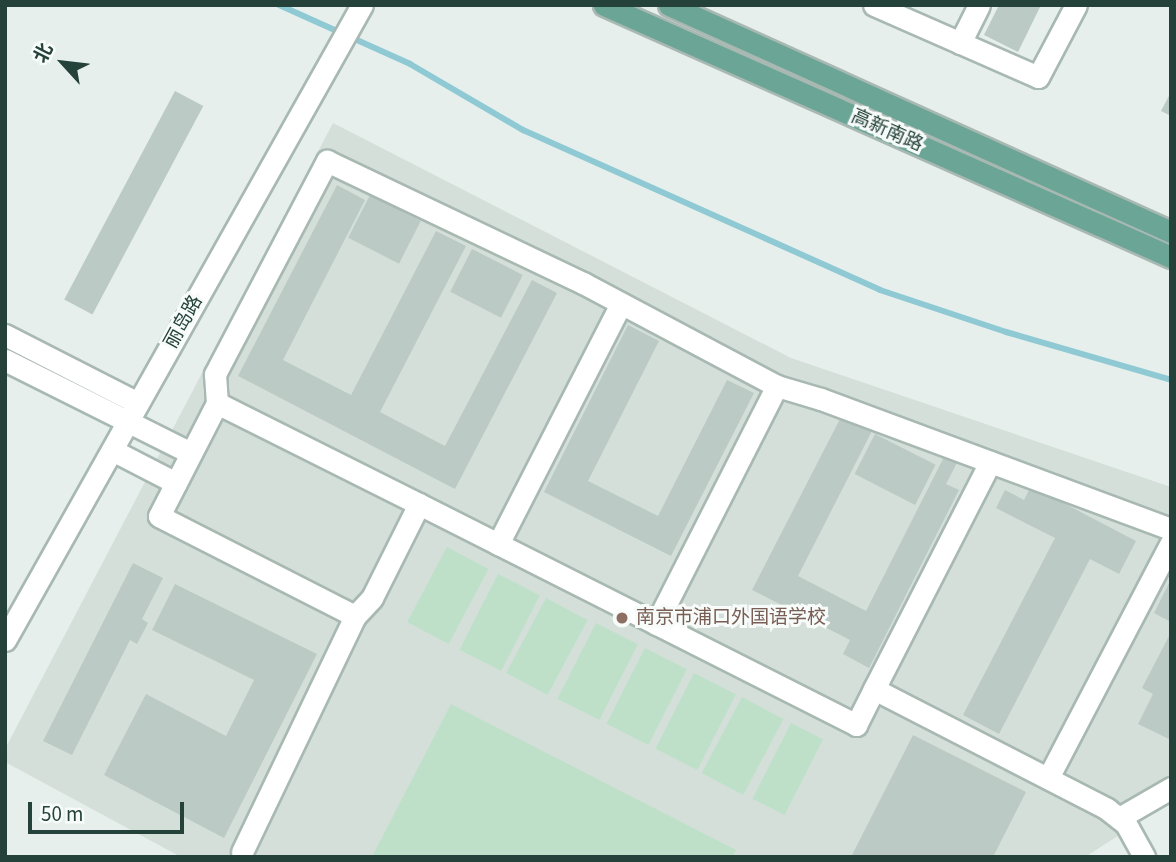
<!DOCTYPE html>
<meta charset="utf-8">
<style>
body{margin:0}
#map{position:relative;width:1176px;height:862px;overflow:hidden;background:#e6efeb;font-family:"Source Sans 3","Noto Sans SC",sans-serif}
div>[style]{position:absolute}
.built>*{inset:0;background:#d4dfda}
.green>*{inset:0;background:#bfe0c8;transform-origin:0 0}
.stream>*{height:6px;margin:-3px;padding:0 3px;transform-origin:3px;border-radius:3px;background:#8ec9d4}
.building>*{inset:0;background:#bbcac4;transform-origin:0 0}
.roads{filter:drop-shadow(2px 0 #a8b8b2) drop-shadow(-2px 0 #a8b8b2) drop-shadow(0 2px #a8b8b2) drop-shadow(0 -2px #a8b8b2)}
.minor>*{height:21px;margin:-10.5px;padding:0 10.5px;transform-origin:10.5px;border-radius:10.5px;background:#fff}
.major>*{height:21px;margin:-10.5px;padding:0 10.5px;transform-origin:10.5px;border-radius:10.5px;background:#6aa596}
.dots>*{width:19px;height:19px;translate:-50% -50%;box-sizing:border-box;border:4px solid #f7fbf9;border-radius:50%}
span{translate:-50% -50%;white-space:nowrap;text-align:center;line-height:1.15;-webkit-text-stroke:6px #f7fbf9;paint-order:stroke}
.street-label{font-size:19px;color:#24423a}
.education-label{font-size:19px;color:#785e54}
.left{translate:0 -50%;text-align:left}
.frame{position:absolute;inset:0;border:7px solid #24423a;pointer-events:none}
.north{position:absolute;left:28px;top:28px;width:70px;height:70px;-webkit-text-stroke:5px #f7fbf9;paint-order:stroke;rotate:297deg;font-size:19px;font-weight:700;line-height:28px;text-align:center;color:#24423a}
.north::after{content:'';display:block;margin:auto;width:24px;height:32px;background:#24423a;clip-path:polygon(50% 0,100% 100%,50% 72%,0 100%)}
.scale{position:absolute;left:28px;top:802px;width:156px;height:32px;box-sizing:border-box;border:4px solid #24423a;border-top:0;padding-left:9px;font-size:21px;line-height:24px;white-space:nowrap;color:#24423a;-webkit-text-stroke:5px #f7fbf9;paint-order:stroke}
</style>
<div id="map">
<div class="built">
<div style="clip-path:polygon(333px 123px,791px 358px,1171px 487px,1171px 802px,1085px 857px,181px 857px,5px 762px,5px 749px)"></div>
</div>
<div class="green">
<div style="left:447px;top:547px;width:47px;height:85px;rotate:28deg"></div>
<div style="left:498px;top:574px;width:47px;height:85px;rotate:27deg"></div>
<div style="left:546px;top:598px;width:47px;height:85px;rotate:28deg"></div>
<div style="left:596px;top:623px;width:47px;height:85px;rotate:27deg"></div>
<div style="left:645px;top:648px;width:47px;height:85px;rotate:27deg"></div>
<div style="left:694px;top:673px;width:47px;height:85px;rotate:27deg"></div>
<div style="left:742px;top:697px;width:47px;height:86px;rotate:28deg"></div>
<div style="clip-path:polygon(451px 704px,736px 850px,732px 857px,372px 857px)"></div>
<div style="left:791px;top:723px;width:36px;height:85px;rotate:27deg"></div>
</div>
<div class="stream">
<div style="left:279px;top:5px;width:144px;rotate:24.2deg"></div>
<div style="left:410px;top:64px;width:131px;rotate:30.3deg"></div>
<div style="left:523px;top:130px;width:391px;rotate:24.1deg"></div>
<div style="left:880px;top:290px;width:133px;rotate:18.4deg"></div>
<div style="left:1006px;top:332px;width:172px;rotate:16.2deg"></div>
</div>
<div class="building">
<div style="clip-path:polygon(999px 5px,1041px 5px,1018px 52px,984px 35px)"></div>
<div style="left:175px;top:91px;width:32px;height:236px;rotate:28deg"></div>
<div style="clip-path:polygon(1171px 92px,1171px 116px,1161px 111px)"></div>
<div style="clip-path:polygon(337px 185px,365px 200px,283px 360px,351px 395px,436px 231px,466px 246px,380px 412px,445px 446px,532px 280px,557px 293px,455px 489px,238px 376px)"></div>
<div style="left:370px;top:195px;width:57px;height:48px;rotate:27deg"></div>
<div style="left:472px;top:249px;width:57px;height:48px;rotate:27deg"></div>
<div style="clip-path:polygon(628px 325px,659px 341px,588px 481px,658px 516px,727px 380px,754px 393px,671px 556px,544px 492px)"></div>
<div style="clip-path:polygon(842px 415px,872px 431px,798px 576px,866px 611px,946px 453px,959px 459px,946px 484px,959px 490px,869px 668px,843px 654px,850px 640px,752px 590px)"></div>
<div style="left:875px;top:434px;width:68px;height:45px;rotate:27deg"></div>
<div style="clip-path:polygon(1031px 486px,1136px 541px,1119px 574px,1090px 559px,999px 734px,963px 715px,1055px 538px,996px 508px,1005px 490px,1024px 500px)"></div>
<div style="clip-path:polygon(133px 563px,163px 578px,142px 619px,148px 623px,137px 644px,130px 640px,72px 755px,43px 741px)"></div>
<div style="clip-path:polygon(1171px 579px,1171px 622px,1154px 613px)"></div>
<div style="clip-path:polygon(175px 584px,317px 654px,224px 838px,104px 775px,146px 694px,226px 736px,254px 680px,152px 630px)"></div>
<div style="clip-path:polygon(1171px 632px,1171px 740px,1138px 724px,1153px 694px,1142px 688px)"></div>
<div style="clip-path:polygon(913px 735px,1026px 792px,993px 857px,851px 857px)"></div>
</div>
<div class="roads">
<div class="minor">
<div style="left:874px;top:5px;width:179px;rotate:23.7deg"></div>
<div style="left:1038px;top:77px;width:81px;rotate:-62.2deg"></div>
<div style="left:960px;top:43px;width:42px;rotate:-63.4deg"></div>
<div style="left:5px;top:335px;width:149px;rotate:27.1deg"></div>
<div style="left:5px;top:360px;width:208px;rotate:26.6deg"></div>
<div style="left:217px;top:403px;width:29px;rotate:-94deg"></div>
<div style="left:215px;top:374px;width:241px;rotate:-62.3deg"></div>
<div style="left:327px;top:161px;width:284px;rotate:25.5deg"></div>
<div style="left:583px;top:283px;width:220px;rotate:28deg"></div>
<div style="left:777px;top:386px;width:46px;rotate:16.5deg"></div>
<div style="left:821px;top:399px;width:373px;rotate:20.4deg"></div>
<div style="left:112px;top:450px;width:72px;rotate:27.3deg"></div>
<div style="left:419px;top:504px;width:105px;rotate:116.6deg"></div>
<div style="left:372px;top:598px;width:25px;rotate:133deg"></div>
<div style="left:355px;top:616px;width:220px;rotate:-153deg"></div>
<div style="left:159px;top:516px;width:127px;rotate:-62.8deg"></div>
<div style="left:217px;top:403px;width:226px;rotate:26.6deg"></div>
<div style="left:419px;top:504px;width:490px;rotate:26.8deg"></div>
<div style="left:856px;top:725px;width:40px;rotate:-63.4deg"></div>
<div style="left:874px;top:689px;width:262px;rotate:27.2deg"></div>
<div style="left:1107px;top:809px;width:24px;rotate:38deg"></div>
<div style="left:1126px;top:824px;width:38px;rotate:61deg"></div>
<div style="left:498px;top:544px;width:270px;rotate:-62.9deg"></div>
<div style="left:656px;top:624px;width:267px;rotate:-63.1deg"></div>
<div style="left:5px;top:640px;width:728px;rotate:-60.66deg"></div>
<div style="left:874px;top:689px;width:255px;rotate:-62.9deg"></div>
<div style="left:1048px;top:778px;width:265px;rotate:-62.4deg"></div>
<div style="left:1119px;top:818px;width:60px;rotate:-30deg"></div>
<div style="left:242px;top:852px;width:262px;rotate:-64.4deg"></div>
</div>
<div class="major">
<div style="left:604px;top:5px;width:620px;rotate:23.96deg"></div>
<div style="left:669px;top:5px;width:551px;rotate:24.33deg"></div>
</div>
</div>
<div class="dots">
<div style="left:622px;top:618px;background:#8d6e63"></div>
</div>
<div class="street-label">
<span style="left:887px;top:131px;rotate:24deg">高新南路</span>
<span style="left:184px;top:322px;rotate:-61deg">丽岛路</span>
</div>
<div class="education-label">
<span class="left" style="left:636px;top:618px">南京市浦口外国语学校</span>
</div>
<div class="frame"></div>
<div class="north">北</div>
<div class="scale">50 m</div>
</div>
